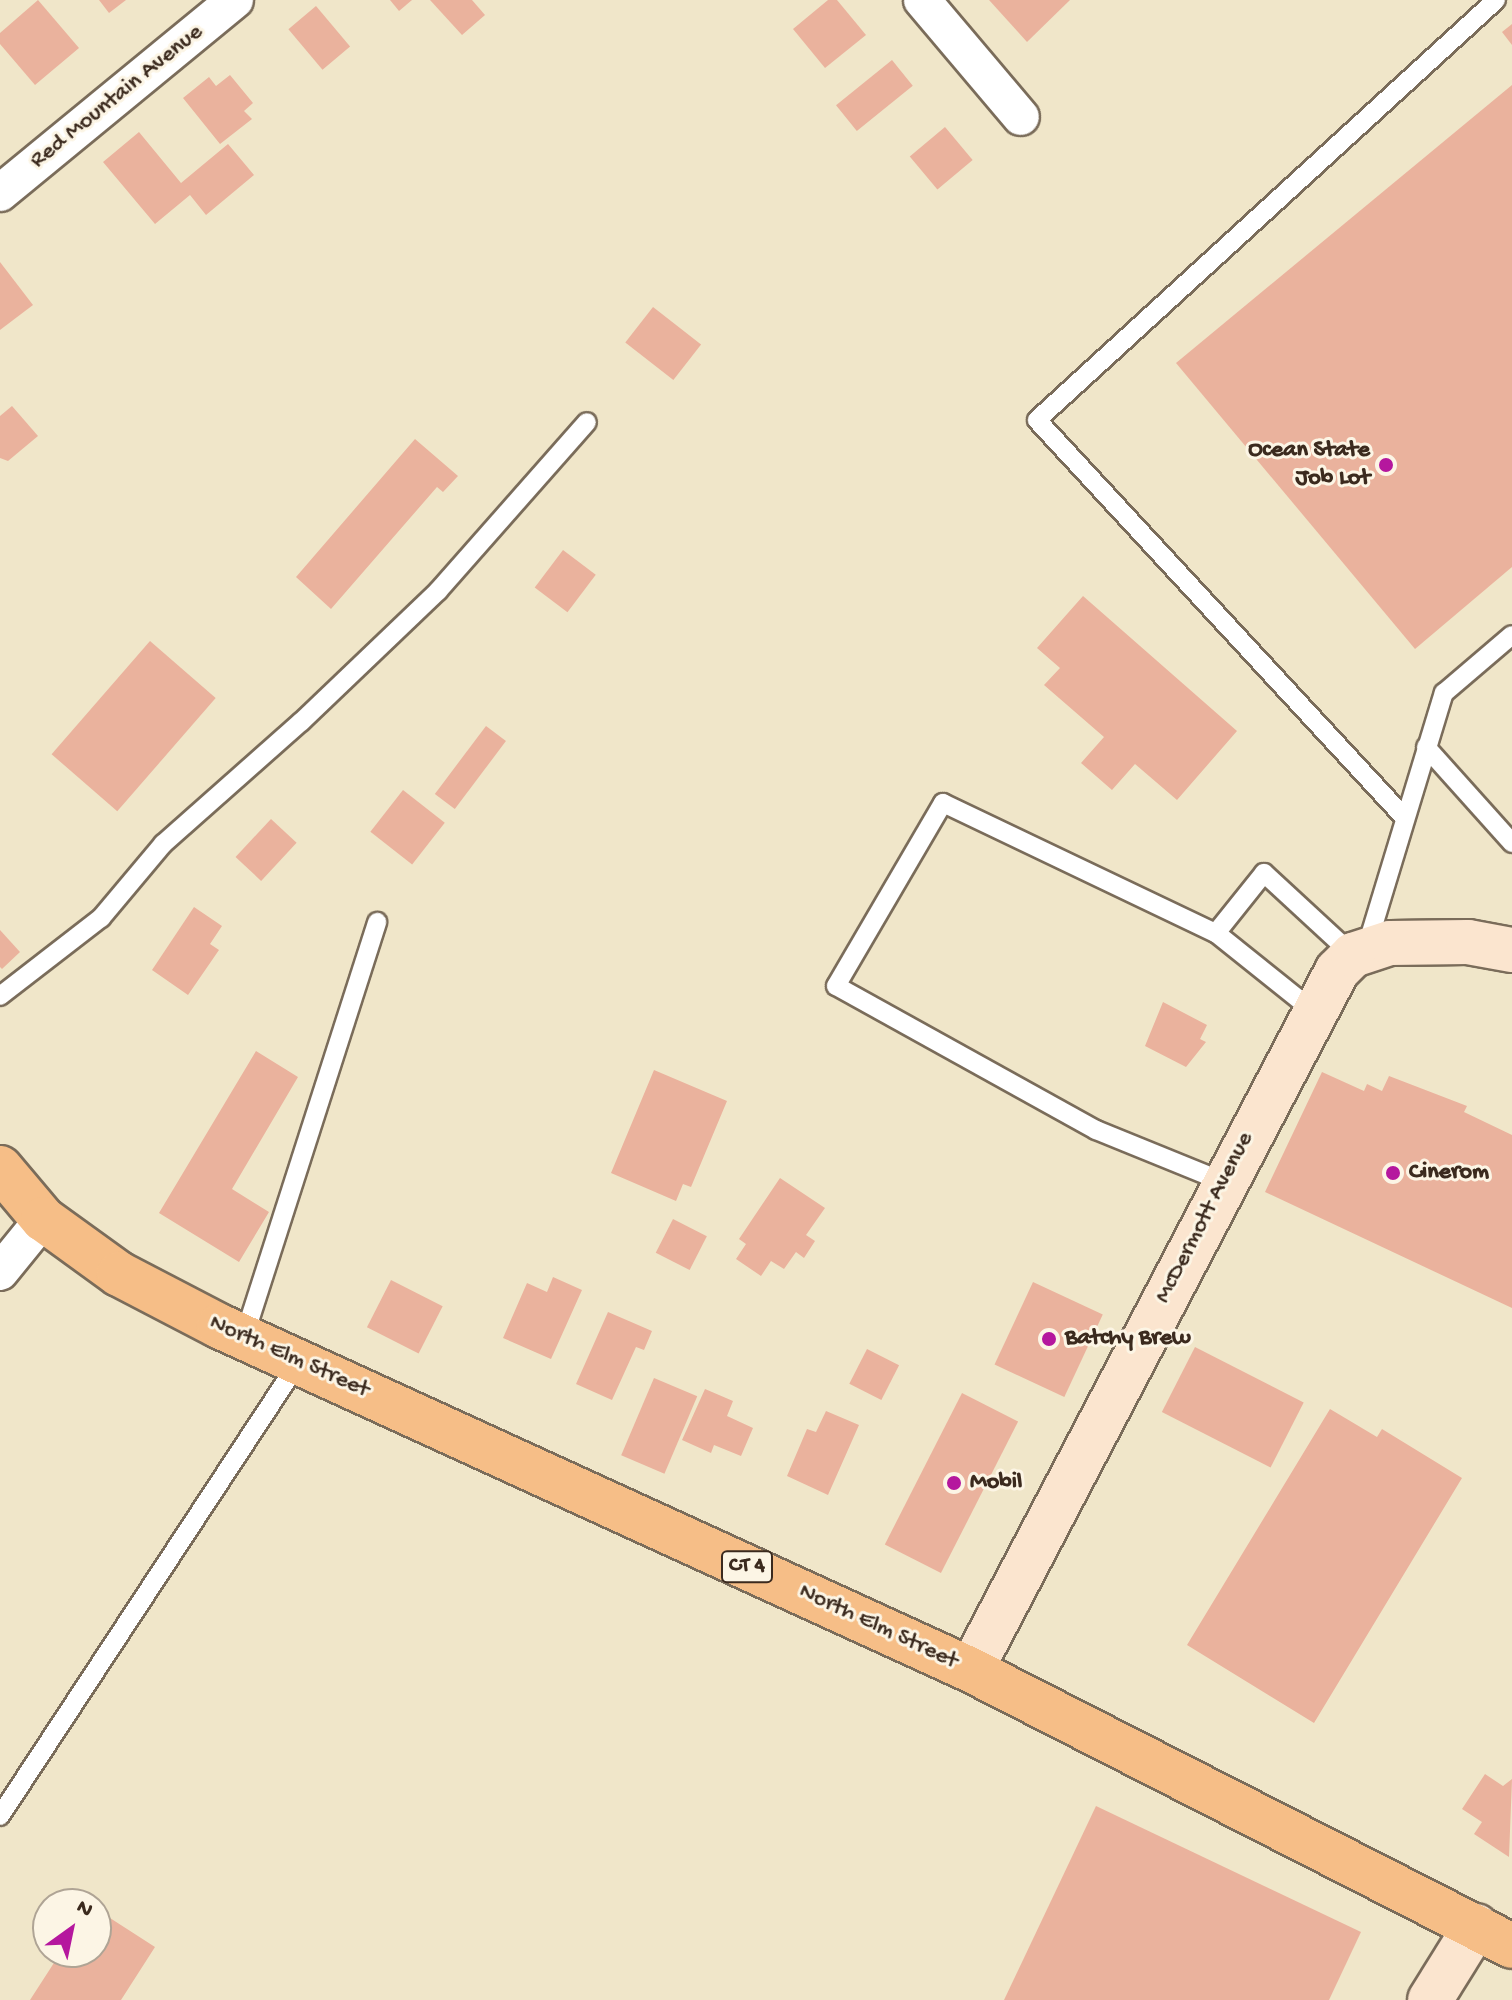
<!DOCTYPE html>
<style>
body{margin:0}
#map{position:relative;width:1512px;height:2000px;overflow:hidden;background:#f0e6c9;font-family:"Gochi Hand",sans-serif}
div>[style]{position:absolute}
.building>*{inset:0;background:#eab29d;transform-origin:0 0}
.roads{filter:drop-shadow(2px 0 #7a6c5a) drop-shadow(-2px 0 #7a6c5a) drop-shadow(0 2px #7a6c5a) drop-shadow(0 -2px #7a6c5a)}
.service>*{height:18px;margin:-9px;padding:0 9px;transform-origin:9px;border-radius:9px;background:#fff}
.minor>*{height:36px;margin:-18px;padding:0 18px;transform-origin:18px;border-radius:18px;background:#fff}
.secondary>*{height:44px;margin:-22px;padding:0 22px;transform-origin:22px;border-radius:22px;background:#fbe5cf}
.primary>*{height:44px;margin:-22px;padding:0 22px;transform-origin:22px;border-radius:22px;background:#f6be87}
.dots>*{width:22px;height:22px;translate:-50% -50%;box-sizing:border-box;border:4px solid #fcf5e5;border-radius:50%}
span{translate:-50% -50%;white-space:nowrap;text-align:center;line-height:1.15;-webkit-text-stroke:6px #fcf5e5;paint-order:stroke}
.shield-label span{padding:2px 6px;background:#fcf5e5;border:2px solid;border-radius:6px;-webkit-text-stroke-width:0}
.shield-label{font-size:22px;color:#3b2a1e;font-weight:700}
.street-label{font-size:24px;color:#3b2a1e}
.poi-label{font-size:24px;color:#3b2a1e;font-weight:700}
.right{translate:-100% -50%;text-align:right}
.left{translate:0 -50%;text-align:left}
.north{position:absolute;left:32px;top:1888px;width:80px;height:80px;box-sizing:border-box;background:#fcf5e5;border:2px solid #afa495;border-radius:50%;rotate:33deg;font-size:22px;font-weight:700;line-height:32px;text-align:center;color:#3b2a1e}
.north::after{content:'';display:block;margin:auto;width:28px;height:36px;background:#b5179e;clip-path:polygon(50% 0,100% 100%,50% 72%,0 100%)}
</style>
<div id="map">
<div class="building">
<div style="clip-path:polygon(38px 0,79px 48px,35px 85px,0 44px,0 33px)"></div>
<div style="clip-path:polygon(99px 0,126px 0,109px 13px)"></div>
<div style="clip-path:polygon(390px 0,412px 0,399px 11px)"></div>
<div style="clip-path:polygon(430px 0,472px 0,485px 15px,462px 35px)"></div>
<div style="clip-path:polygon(828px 0,837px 0,866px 35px,825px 68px,793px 29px)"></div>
<div style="clip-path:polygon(989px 0,1070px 0,1027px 42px)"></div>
<div style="left:316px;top:6px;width:53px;height:36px;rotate:50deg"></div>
<div style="clip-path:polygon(1512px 24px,1512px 45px,1502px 32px)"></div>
<div style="left:892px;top:60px;width:33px;height:72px;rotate:51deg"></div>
<div style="clip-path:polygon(230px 75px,253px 103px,244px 111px,252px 119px,220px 144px,183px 98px,209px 77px,216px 86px)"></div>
<div style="clip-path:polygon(1512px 85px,1512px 567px,1415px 649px,1176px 363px)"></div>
<div style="left:945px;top:127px;width:43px;height:46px;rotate:50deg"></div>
<div style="clip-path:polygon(139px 132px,181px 183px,228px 144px,254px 175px,206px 215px,190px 195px,155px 224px,103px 162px)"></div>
<div style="clip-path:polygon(0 262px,33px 305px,0 330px)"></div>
<div style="left:653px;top:307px;width:61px;height:45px;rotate:38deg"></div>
<div style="clip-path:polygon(12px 406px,38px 436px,8px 461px,0 458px,0 416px)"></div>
<div style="clip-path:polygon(415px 439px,458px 476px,443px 492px,437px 487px,331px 609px,296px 577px)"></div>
<div style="left:563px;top:550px;width:41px;height:47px;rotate:37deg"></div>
<div style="clip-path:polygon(1083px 596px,1237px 731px,1177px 800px,1135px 764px,1112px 790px,1081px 763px,1104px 737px,1044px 685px,1060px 668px,1037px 648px)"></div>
<div style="left:150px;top:641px;width:87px;height:150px;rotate:41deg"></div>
<div style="left:486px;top:726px;width:25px;height:85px;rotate:37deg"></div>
<div style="left:403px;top:790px;width:53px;height:53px;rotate:38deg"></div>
<div style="left:271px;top:819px;width:35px;height:52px;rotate:43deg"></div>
<div style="clip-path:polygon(194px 907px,222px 926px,210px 944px,219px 950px,188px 995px,152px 970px)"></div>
<div style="clip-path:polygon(0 930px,20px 952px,2px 969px,0 967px)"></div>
<div style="clip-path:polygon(1163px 1002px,1207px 1025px,1200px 1039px,1206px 1042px,1186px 1067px,1145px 1046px)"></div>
<div style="clip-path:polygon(256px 1051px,298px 1077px,232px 1189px,269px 1212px,239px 1262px,159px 1213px)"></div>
<div style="clip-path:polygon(654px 1070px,727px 1101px,691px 1187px,683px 1184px,676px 1201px,611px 1173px)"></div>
<div style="clip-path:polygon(1322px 1072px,1364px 1091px,1367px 1084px,1382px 1091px,1389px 1076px,1467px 1106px,1464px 1112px,1512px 1135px,1512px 1308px,1265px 1192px)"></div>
<div style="clip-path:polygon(780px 1178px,825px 1208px,806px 1235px,815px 1241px,804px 1258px,796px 1252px,784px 1269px,771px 1261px,761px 1276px,736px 1259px,746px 1244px,739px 1239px)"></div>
<div style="left:673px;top:1219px;width:38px;height:38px;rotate:27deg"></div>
<div style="clip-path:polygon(553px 1277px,582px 1290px,551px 1359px,503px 1338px,527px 1283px,547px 1292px)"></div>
<div style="left:391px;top:1280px;width:58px;height:53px;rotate:27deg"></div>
<div style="left:1033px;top:1282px;width:77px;height:91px;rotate:25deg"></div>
<div style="clip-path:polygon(608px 1312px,652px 1331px,644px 1350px,636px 1347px,612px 1400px,576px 1384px)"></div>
<div style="left:1195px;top:1347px;width:122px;height:73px;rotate:27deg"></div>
<div style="left:867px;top:1349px;width:36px;height:39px;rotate:27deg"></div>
<div style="left:654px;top:1378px;width:47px;height:84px;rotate:23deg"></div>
<div style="clip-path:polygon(705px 1389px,733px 1401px,727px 1416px,753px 1428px,741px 1456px,714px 1445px,711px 1453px,682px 1440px)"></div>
<div style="left:962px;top:1393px;width:63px;height:170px;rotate:27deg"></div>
<div style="clip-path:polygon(1330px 1409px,1377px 1437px,1382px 1429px,1462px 1478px,1314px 1723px,1187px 1645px)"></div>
<div style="clip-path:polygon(826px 1411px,859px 1425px,828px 1495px,787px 1476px,807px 1429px,816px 1432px)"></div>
<div style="clip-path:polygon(1485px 1774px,1503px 1786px,1512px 1779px,1509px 1857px,1474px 1834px,1482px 1822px,1462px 1809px)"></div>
<div style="clip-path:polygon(1096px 1806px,1361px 1932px,1329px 2000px,1004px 2000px)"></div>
<div style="clip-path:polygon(96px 1909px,155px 1947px,121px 2000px,30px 2000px,61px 1952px,96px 1952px)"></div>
</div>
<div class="roads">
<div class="service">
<div style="left:1426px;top:747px;width:129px;rotate:48.1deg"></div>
<div style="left:1403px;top:816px;width:539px;rotate:-132.75deg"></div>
<div style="left:1037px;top:420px;width:622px;rotate:-42.46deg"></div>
<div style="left:1216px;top:933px;width:123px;rotate:38.7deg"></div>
<div style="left:1366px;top:949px;width:268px;rotate:-73.1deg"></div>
<div style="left:1444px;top:693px;width:89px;rotate:-40.5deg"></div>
<div style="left:0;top:996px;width:128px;rotate:-37.7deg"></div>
<div style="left:101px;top:918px;width:97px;rotate:-50deg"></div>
<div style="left:163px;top:844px;width:184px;rotate:-41.5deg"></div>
<div style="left:301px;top:722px;width:190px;rotate:-43.7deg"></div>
<div style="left:438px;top:591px;width:225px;rotate:-48.6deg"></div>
<div style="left:1224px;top:1182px;width:138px;rotate:-157.9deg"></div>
<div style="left:1096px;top:1130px;width:297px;rotate:-151deg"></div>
<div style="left:836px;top:986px;width:212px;rotate:-59.7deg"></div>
<div style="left:943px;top:803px;width:302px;rotate:25.5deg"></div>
<div style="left:1216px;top:933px;width:77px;rotate:-51.3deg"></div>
<div style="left:1264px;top:873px;width:121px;rotate:42.7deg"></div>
<div style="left:244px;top:1337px;width:436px;rotate:-72.2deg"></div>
<div style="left:0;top:1816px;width:542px;rotate:-56.66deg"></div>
</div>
<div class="minor">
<div style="left:922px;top:0;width:153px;rotate:49.8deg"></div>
<div style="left:0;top:193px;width:304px;rotate:-39.4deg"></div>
<div style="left:0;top:1272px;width:68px;rotate:-50.9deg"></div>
</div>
<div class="secondary">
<div style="left:971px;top:1670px;width:789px;rotate:-62.36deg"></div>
<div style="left:1337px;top:971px;width:23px;rotate:-45deg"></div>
<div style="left:1353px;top:955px;width:39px;rotate:-18deg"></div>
<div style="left:1390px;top:943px;width:78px;rotate:-0.7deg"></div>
<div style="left:1468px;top:942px;width:45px;rotate:10.3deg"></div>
<div style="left:1430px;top:2000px;width:87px;rotate:-58.1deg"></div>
</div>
<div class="primary">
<div style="left:0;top:1168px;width:67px;rotate:49.9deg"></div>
<div style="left:43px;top:1219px;width:94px;rotate:35.9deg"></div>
<div style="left:119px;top:1274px;width:113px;rotate:27.5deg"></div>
<div style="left:219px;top:1326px;width:827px;rotate:24.58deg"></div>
<div style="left:971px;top:1670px;width:607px;rotate:27.03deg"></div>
</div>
</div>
<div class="dots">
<div style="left:1386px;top:465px;background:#b5179e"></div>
<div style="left:1393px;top:1173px;background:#b5179e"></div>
<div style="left:1049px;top:1339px;background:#b5179e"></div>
<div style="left:954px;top:1483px;background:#b5179e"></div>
</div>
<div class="shield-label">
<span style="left:747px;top:1567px">CT 4</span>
</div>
<div class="street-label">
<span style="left:117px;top:97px;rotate:-39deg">Red Mountain Avenue</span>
<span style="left:1205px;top:1218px;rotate:-63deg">McDermott Avenue</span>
<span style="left:289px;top:1357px;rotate:24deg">North Elm Street</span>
<span style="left:878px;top:1627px;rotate:25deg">North Elm Street</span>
</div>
<div class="poi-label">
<span class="right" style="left:1370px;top:465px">Ocean State<br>Job Lot</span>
<span class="left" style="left:1409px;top:1173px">Cinerom</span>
<span class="left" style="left:1065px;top:1339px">Batchy Brew</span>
<span class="left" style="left:970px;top:1483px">Mobil</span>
</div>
<div class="north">N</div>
</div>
